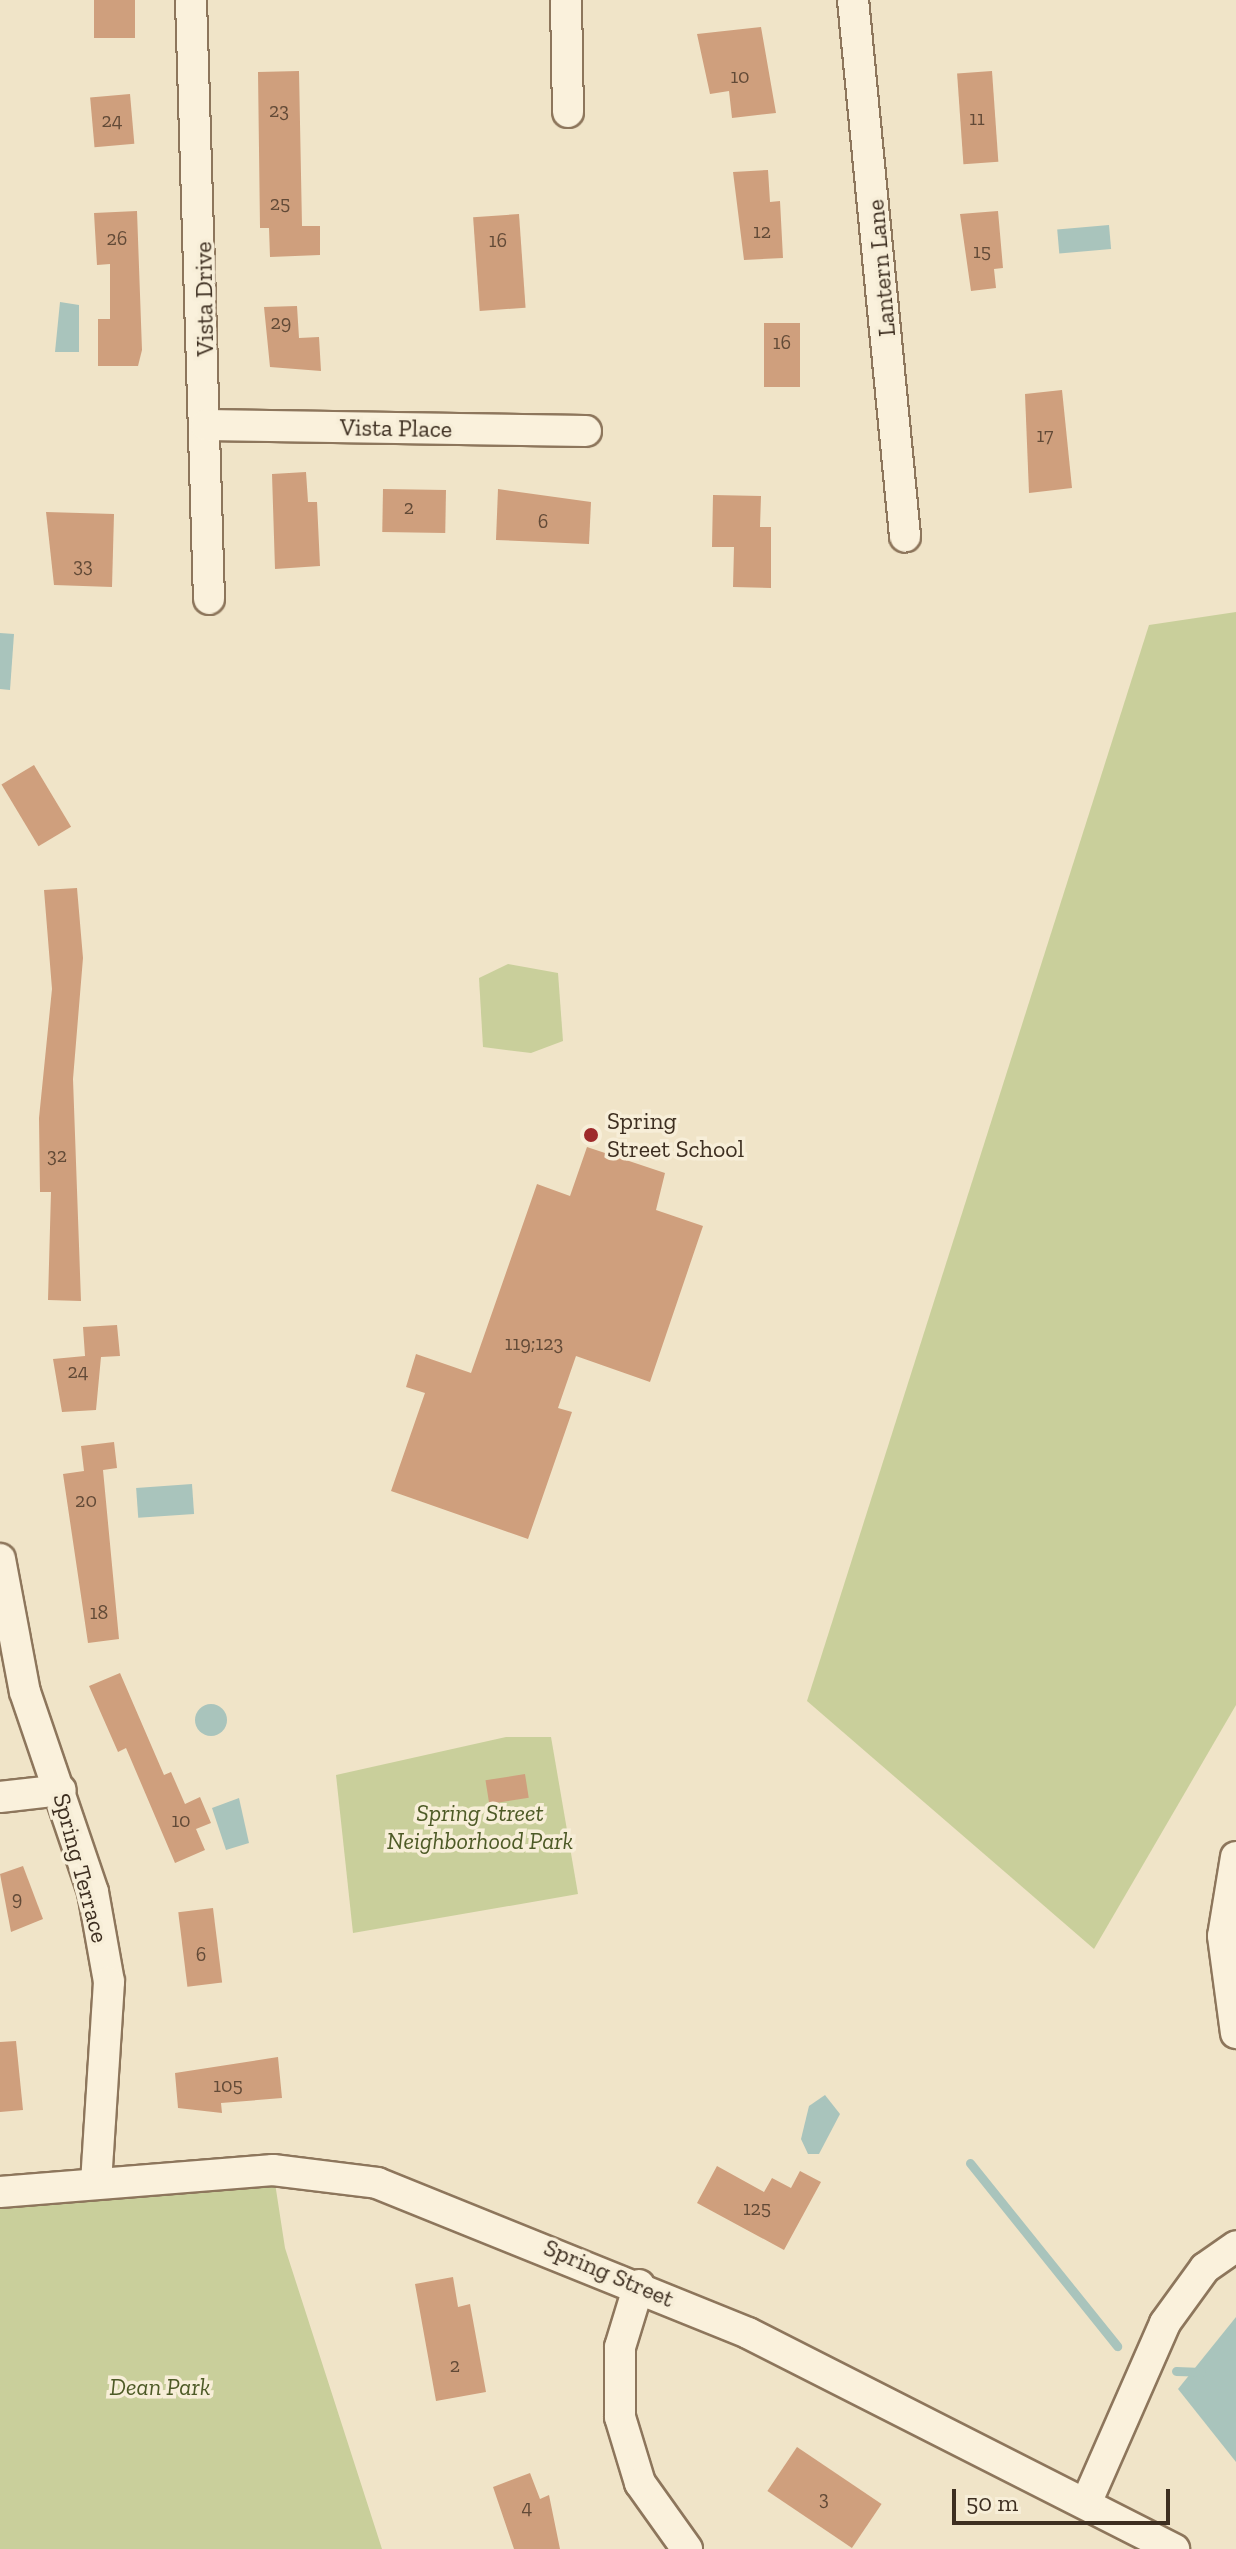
<!DOCTYPE html>
<style>
body{margin:0}
#map{position:relative;width:1236px;height:2549px;overflow:hidden;background:#f0e4c8;font-family:"Zilla Slab",serif}
div>[style]{position:absolute}
.green>*{inset:0;background:#c9cf9b}
.water>*{inset:0;background:#a9c4bc;transform-origin:0 0}
.round{border-radius:50%}
.stream>*{height:9px;margin:-4.5px;padding:0 4.5px;transform-origin:4.5px;border-radius:4.5px;background:#a9c4bc}
.building>*{inset:0;background:#cf9f7d;transform-origin:0 0}
.roads{filter:drop-shadow(2px 0 #8d765c) drop-shadow(-2px 0 #8d765c) drop-shadow(0 2px #8d765c) drop-shadow(0 -2px #8d765c)}
.street>*{height:30px;margin:-15px;padding:0 15px;transform-origin:15px;border-radius:15px;background:#faf1dc}
.dots>*{width:22px;height:22px;translate:-50% -50%;box-sizing:border-box;border:4px solid #f7eed8;border-radius:50%}
span{translate:-50% -50%;white-space:nowrap;text-align:center;line-height:1.15;-webkit-text-stroke:7px #f7eed8;paint-order:stroke}
.number-label{font-size:20px;color:#624a37}
.number-label span{-webkit-text-stroke-width:0}
.street-label{font-size:24px;color:#3d2e20}
.poi-label{font-size:24px;color:#3d2e20}
.left{translate:0 -50%;text-align:left}
.park-label{font-size:24px;color:#4d5a26;font-style:italic}
.scale{position:absolute;left:952px;top:2489px;width:218px;height:36px;box-sizing:border-box;border:4px solid #3d2e20;border-top:0;padding-left:10px;font-size:24px;line-height:28px;white-space:nowrap;color:#3d2e20;-webkit-text-stroke:6px #f7eed8;paint-order:stroke}
</style>
<div id="map">
<div class="green">
<div style="clip-path:polygon(1236px 612px,1236px 1705px,1094px 1949px,807px 1701px,1149px 625px)"></div>
<div style="clip-path:polygon(508px 964px,558px 973px,563px 1041px,531px 1053px,483px 1047px,479px 978px)"></div>
<div style="clip-path:polygon(506px 1737px,551px 1737px,578px 1894px,353px 1933px,336px 1775px)"></div>
<div style="clip-path:polygon(273px 2170px,285px 2248px,382px 2549px,0 2549px,0 2192px)"></div>
</div>
<div class="water">
<div style="left:1109px;top:225px;width:24px;height:52px;rotate:85deg"></div>
<div style="clip-path:polygon(60px 302px,79px 305px,79px 352px,55px 352px)"></div>
<div style="clip-path:polygon(0 633px,14px 634px,10px 690px,0 689px)"></div>
<div style="left:192px;top:1484px;width:30px;height:56px;rotate:86deg"></div>
<div class="round" style="left:195px;top:1704px;width:32px;height:32px"></div>
<div style="clip-path:polygon(239px 1798px,249px 1843px,226px 1850px,212px 1808px)"></div>
<div style="clip-path:polygon(825px 2095px,840px 2114px,819px 2154px,808px 2154px,801px 2139px,809px 2106px)"></div>
<div style="clip-path:polygon(1236px 2317px,1236px 2462px,1178px 2389px)"></div>
</div>
<div class="stream">
<div style="left:970px;top:2163px;width:235px;rotate:51.2deg"></div>
<div style="left:1176px;top:2371px;width:25px;rotate:2deg"></div>
</div>
<div class="building">
<div style="left:94px;top:0;width:41px;height:38px"></div>
<div style="clip-path:polygon(761px 27px,776px 113px,732px 118px,729px 91px,710px 94px,697px 34px)"></div>
<div style="clip-path:polygon(299px 71px,302px 226px,320px 226px,320px 255px,270px 257px,269px 228px,260px 228px,258px 72px)"></div>
<div style="left:992px;top:71px;width:91px;height:35px;rotate:86deg"></div>
<div style="left:130px;top:94px;width:50px;height:40px;rotate:85deg"></div>
<div style="clip-path:polygon(768px 170px,770px 202px,780px 201px,783px 258px,744px 260px,733px 172px)"></div>
<div style="clip-path:polygon(137px 211px,142px 350px,138px 366px,98px 366px,98px 319px,110px 319px,110px 264px,97px 265px,94px 213px)"></div>
<div style="clip-path:polygon(998px 211px,1003px 268px,994px 269px,996px 288px,971px 291px,960px 214px)"></div>
<div style="left:519px;top:214px;width:94px;height:46px;rotate:86deg"></div>
<div style="clip-path:polygon(297px 306px,299px 338px,319px 337px,321px 371px,270px 367px,264px 307px)"></div>
<div style="left:764px;top:323px;width:36px;height:64px"></div>
<div style="clip-path:polygon(1062px 390px,1072px 488px,1029px 493px,1025px 394px)"></div>
<div style="clip-path:polygon(306px 472px,308px 502px,317px 502px,320px 566px,275px 569px,272px 474px)"></div>
<div style="left:383px;top:489px;width:63px;height:43px;rotate:1deg"></div>
<div style="clip-path:polygon(498px 489px,591px 502px,589px 544px,496px 540px)"></div>
<div style="clip-path:polygon(713px 495px,761px 496px,760px 527px,771px 527px,771px 588px,733px 587px,734px 547px,712px 547px)"></div>
<div style="clip-path:polygon(46px 512px,114px 514px,112px 587px,54px 585px)"></div>
<div style="left:34px;top:765px;width:72px;height:38px;rotate:59deg"></div>
<div style="clip-path:polygon(77px 888px,83px 958px,73px 1079px,81px 1301px,48px 1300px,51px 1192px,40px 1192px,39px 1118px,52px 989px,44px 890px)"></div>
<div style="clip-path:polygon(587px 1147px,665px 1173px,656px 1210px,703px 1226px,650px 1382px,576px 1356px,558px 1408px,572px 1412px,528px 1539px,391px 1491px,425px 1393px,406px 1387px,416px 1354px,471px 1373px,537px 1184px,570px 1196px)"></div>
<div style="clip-path:polygon(117px 1325px,120px 1356px,101px 1357px,96px 1410px,62px 1412px,53px 1359px,85px 1356px,83px 1327px)"></div>
<div style="clip-path:polygon(114px 1442px,117px 1468px,103px 1470px,119px 1639px,88px 1643px,63px 1474px,84px 1471px,81px 1446px)"></div>
<div style="clip-path:polygon(120px 1673px,164px 1775px,171px 1772px,185px 1804px,200px 1797px,211px 1823px,196px 1829px,205px 1850px,175px 1863px,126px 1748px,118px 1752px,89px 1686px)"></div>
<div style="left:525px;top:1774px;width:24px;height:40px;rotate:81deg"></div>
<div style="clip-path:polygon(23px 1866px,43px 1919px,11px 1932px,0 1874px)"></div>
<div style="left:213px;top:1908px;width:75px;height:35px;rotate:83deg"></div>
<div style="clip-path:polygon(16px 2041px,23px 2110px,0 2112px,0 2042px)"></div>
<div style="clip-path:polygon(278px 2057px,282px 2098px,221px 2103px,222px 2113px,178px 2108px,175px 2073px)"></div>
<div style="clip-path:polygon(717px 2166px,764px 2192px,772px 2178px,791px 2188px,800px 2171px,821px 2182px,784px 2250px,697px 2203px)"></div>
<div style="clip-path:polygon(453px 2277px,458px 2307px,470px 2304px,486px 2392px,436px 2401px,415px 2284px)"></div>
<div style="left:797px;top:2447px;width:102px;height:53px;rotate:34deg"></div>
<div style="clip-path:polygon(530px 2473px,540px 2499px,549px 2495px,560px 2549px,514px 2549px,493px 2487px)"></div>
</div>
<div class="roads">
<div class="street">
<div style="left:191px;top:0;width:599px;rotate:88.28deg"></div>
<div style="left:566px;top:0;width:112px;rotate:89deg"></div>
<div style="left:853px;top:0;width:539px;rotate:84.46deg"></div>
<div style="left:206px;top:425px;width:380px;rotate:0.9deg"></div>
<div style="left:0;top:1559px;width:135px;rotate:79.4deg"></div>
<div style="left:25px;top:1692px;width:211px;rotate:71.2deg"></div>
<div style="left:93px;top:1892px;width:91px;rotate:79.9deg"></div>
<div style="left:109px;top:1982px;width:202px;rotate:93.7deg"></div>
<div style="left:0;top:1797px;width:61px;rotate:-6.5deg"></div>
<div style="left:1236px;top:1857px;width:80px;rotate:99.3deg"></div>
<div style="left:1223px;top:1936px;width:98px;rotate:82.4deg"></div>
<div style="left:0;top:2192px;width:274px;rotate:-4.6deg"></div>
<div style="left:273px;top:2170px;width:105px;rotate:7.1deg"></div>
<div style="left:377px;top:2183px;width:400px;rotate:22deg"></div>
<div style="left:748px;top:2333px;width:478px;rotate:26.9deg"></div>
<div style="left:639px;top:2285px;width:65px;rotate:107deg"></div>
<div style="left:620px;top:2347px;width:70px;rotate:90deg"></div>
<div style="left:620px;top:2417px;width:69px;rotate:73.1deg"></div>
<div style="left:640px;top:2483px;width:81px;rotate:54.5deg"></div>
<div style="left:1087px;top:2501px;width:194px;rotate:-66.3deg"></div>
<div style="left:1165px;top:2323px;width:68px;rotate:-54deg"></div>
<div style="left:1205px;top:2268px;width:38px;rotate:-35deg"></div>
</div>
</div>
<div class="dots">
<div style="left:591px;top:1135px;background:#9e2a2b"></div>
</div>
<div class="number-label">
<span style="left:740px;top:76px">10</span>
<span style="left:279px;top:110px">23</span>
<span style="left:977px;top:118px">11</span>
<span style="left:112px;top:120px">24</span>
<span style="left:280px;top:203px">25</span>
<span style="left:762px;top:231px">12</span>
<span style="left:117px;top:238px">26</span>
<span style="left:498px;top:240px">16</span>
<span style="left:982px;top:251px">15</span>
<span style="left:281px;top:322px">29</span>
<span style="left:782px;top:342px">16</span>
<span style="left:1045px;top:435px">17</span>
<span style="left:409px;top:507px">2</span>
<span style="left:543px;top:521px">6</span>
<span style="left:83px;top:565px">33</span>
<span style="left:57px;top:1155px">32</span>
<span style="left:534px;top:1343px">119;123</span>
<span style="left:78px;top:1371px">24</span>
<span style="left:86px;top:1500px">20</span>
<span style="left:99px;top:1612px">18</span>
<span style="left:181px;top:1820px">10</span>
<span style="left:17px;top:1898px">9</span>
<span style="left:201px;top:1954px">6</span>
<span style="left:228px;top:2085px">105</span>
<span style="left:757px;top:2208px">125</span>
<span style="left:455px;top:2365px">2</span>
<span style="left:824px;top:2498px">3</span>
<span style="left:527px;top:2507px">4</span>
</div>
<div class="street-label">
<span style="left:881px;top:268px;rotate:-95deg">Lantern Lane</span>
<span style="left:204px;top:299px;rotate:-91deg">Vista Drive</span>
<span style="left:396px;top:428px;rotate:1deg">Vista Place</span>
<span style="left:81px;top:1868px;rotate:75deg">Spring Terrace</span>
<span style="left:609px;top:2273px;rotate:23deg">Spring Street</span>
</div>
<div class="poi-label">
<span class="left" style="left:607px;top:1135px">Spring<br>Street School</span>
</div>
<div class="park-label">
<span style="left:480px;top:1827px">Spring Street<br>Neighborhood Park</span>
<span style="left:160px;top:2387px">Dean Park</span>
</div>
<div class="scale">50 m</div>
</div>
